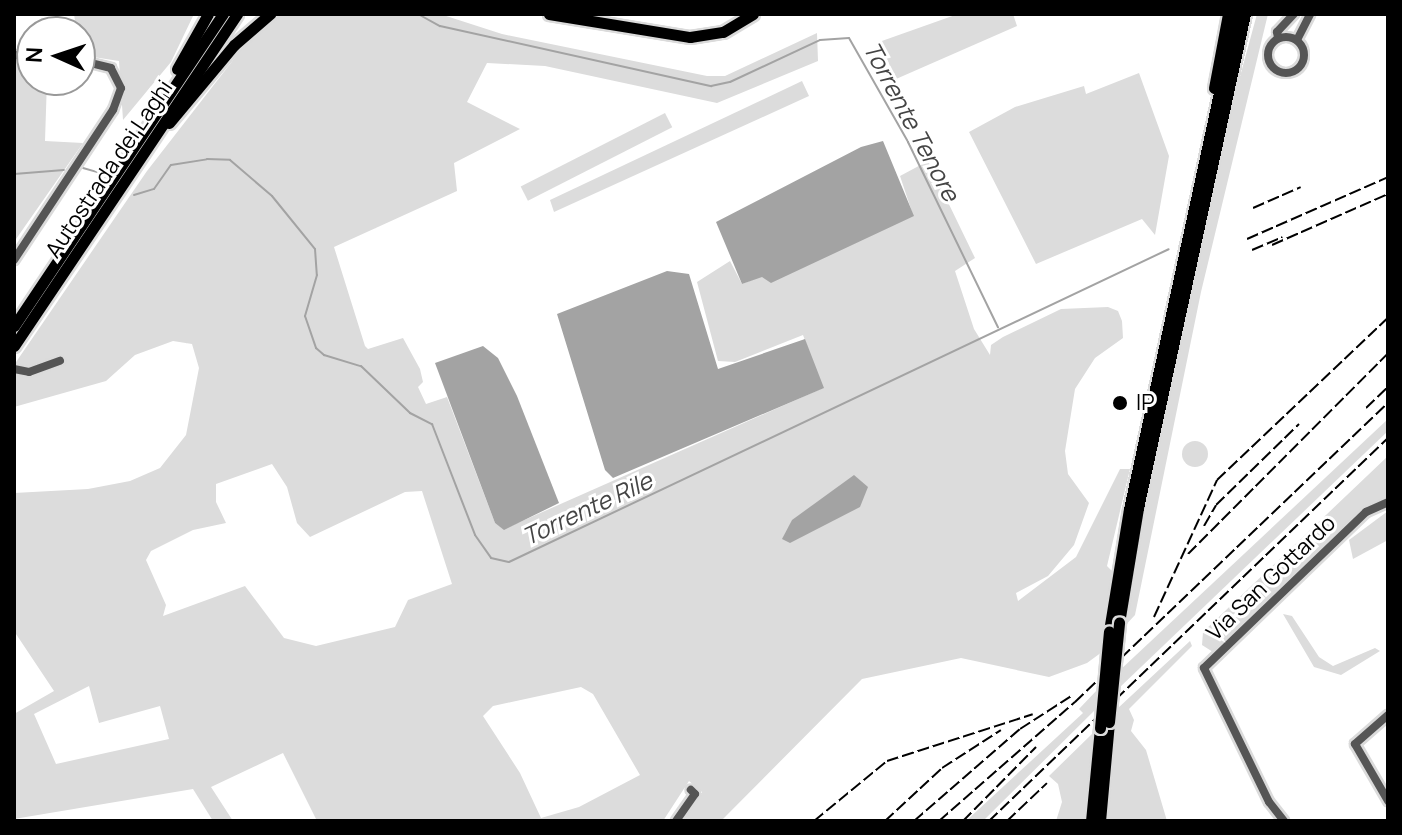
<!DOCTYPE html>
<style>
body{margin:0}
#map{position:relative;width:1402px;height:835px;overflow:hidden;background:#fff;font-family:Manrope,sans-serif}
div>[style]{position:absolute}
.green>*{inset:0;background:#dcdcdc;transform-origin:0 0}
.round{border-radius:50%}
.water>*{inset:0;background:#a3a3a3}
.stream>*{height:2px;margin:-1px;padding:0 1px;transform-origin:1px;border-radius:1px;background:#a3a3a3}
.roads{filter:drop-shadow(2px 0 #dbdbdb) drop-shadow(-2px 0 #dbdbdb) drop-shadow(0 2px #dbdbdb) drop-shadow(0 -2px #dbdbdb)}
.minor>*{height:8px;margin:-4px;padding:0 4px;transform-origin:4px;border-radius:4px;background:#555}
.minor>.ring{margin:-4px;padding:0;box-sizing:content-box;background:none;border:8px solid #555;border-radius:50%}
.highway>*{height:11px;margin:-5.5px;padding:0 5.5px;transform-origin:5.5px;border-radius:5.5px;background:#000}
.rail>*{height:2px;margin-top:-1px;transform-origin:0;background:repeating-linear-gradient(90deg,#000 0 12px,transparent 0 16px)}
.bridges{filter:drop-shadow(2px 0 #dbdbdb) drop-shadow(-2px 0 #dbdbdb) drop-shadow(0 2px #dbdbdb) drop-shadow(0 -2px #dbdbdb)}
.highway-bridge>*{height:11px;margin:-5.5px;padding:0 5.5px;transform-origin:5.5px;border-radius:5.5px;background:#000}
.dots>*{width:22px;height:22px;translate:-50% -50%;box-sizing:border-box;border:4px solid #fff;border-radius:50%}
span{translate:-50% -50%;white-space:nowrap;text-align:center;line-height:1.15;-webkit-text-stroke:6px #fff;paint-order:stroke}
.street-label{font-size:22px;color:#000}
.poi-label{font-size:22px;color:#000}
.left{translate:0 -50%;text-align:left}
.water-label{font-size:24px;color:#444;font-style:italic}
.frame{position:absolute;inset:0;border:16px solid #000;pointer-events:none}
.north{position:absolute;left:16px;top:16px;width:80px;height:80px;box-sizing:border-box;background:#fff;border:2px solid #999;border-radius:50%;rotate:273deg;font-size:22px;font-weight:700;line-height:32px;text-align:center;color:#000}
.north::after{content:'';display:block;margin:auto;width:28px;height:36px;background:#000;clip-path:polygon(50% 0,100% 100%,50% 72%,0 100%)}
</style>
<div id="map">
<div class="green">
<div style="clip-path:polygon(74px 14px,194px 14px,171px 62px,123px 120px,119px 61px,80px 55px)"></div>
<div style="clip-path:polygon(evenodd,280px 14px,440px 14px,502px 34px,707px 76px,725px 76px,817px 33px,818px 61px,717px 103px,545px 66px,487px 63px,467px 102px,520px 129px,454px 163px,457px 191px,334px 247px,365px 346px,368px 349px,403px 338px,420px 369px,423px 382px,418px 387px,426px 404px,447px 397px,495px 523px,504px 529px,823px 388px,803px 335px,735px 362px,718px 361px,697px 282px,730px 261px,742px 284px,913px 215px,900px 176px,928px 161px,975px 258px,955px 271px,974px 329px,990px 355px,991px 345px,1003px 337px,1061px 309px,1108px 307px,1118px 311px,1122px 321px,1123px 338px,1095px 358px,1075px 389px,1065px 451px,1068px 474px,1089px 503px,1074px 545px,1048px 576px,1016px 593px,1018px 601px,1076px 557px,1120px 469px,1130px 469px,1107px 566px,1112px 571px,1102px 652px,1087px 663px,1049px 677px,961px 658px,862px 679px,721px 821px,684px 821px,702px 792px,689px 781px,663px 821px,317px 821px,283px 753px,211px 787px,233px 821px,213px 821px,193px 789px,14px 819px,14px 714px,54px 691px,14px 631px,14px 493px,88px 489px,130px 481px,160px 468px,186px 435px,199px 368px,192px 344px,173px 341px,135px 355px,106px 381px,14px 407px,14px 365px,147px 171px,244px 46px,280px 14px,272px 464px,287px 487px,297px 523px,310px 537px,405px 492px,422px 491px,452px 584px,408px 600px,395px 627px,316px 646px,284px 638px,245px 586px,163px 616px,166px 605px,146px 560px,151px 551px,193px 530px,226px 523px,216px 502px,216px 484px,272px 464px,280px 14px,89px 686px,99px 723px,160px 706px,169px 739px,56px 764px,34px 714px,89px 686px,280px 14px,581px 687px,593px 694px,640px 775px,579px 807px,541px 818px,520px 773px,483px 716px,493px 706px,581px 687px)"></div>
<div style="clip-path:polygon(958px 14px,1013px 14px,1017px 26px,896px 79px,879px 42px)"></div>
<div style="clip-path:polygon(1257px 14px,1268px 14px,1201px 292px,1135px 615px,1122px 629px,1136px 538px,1226px 128px)"></div>
<div style="clip-path:polygon(14px 62px,32px 64px,32px 80px,47px 80px,45px 141px,83px 143px,14px 242px)"></div>
<div style="clip-path:polygon(1139px 73px,1169px 156px,1155px 235px,1142px 219px,1036px 264px,969px 132px,1015px 107px,1084px 86px,1086px 94px)"></div>
<div style="clip-path:polygon(802px 81px,809px 96px,554px 212px,550px 200px)"></div>
<div style="left:665px;top:113px;width:16px;height:162px;rotate:63deg"></div>
<div style="clip-path:polygon(1388px 419px,1388px 431px,1118px 689px,1119px 671px)"></div>
<div class="round" style="left:1182px;top:441px;width:26px;height:26px"></div>
<div style="clip-path:polygon(1388px 456px,1388px 502px,1357px 516px,1213px 652px,1202px 645px,1203px 632px)"></div>
<div style="clip-path:polygon(1388px 511px,1388px 540px,1353px 559px,1349px 540px)"></div>
<div style="clip-path:polygon(1283px 614px,1292px 616px,1319px 657px,1333px 666px,1375px 648px,1380px 651px,1341px 675px,1314px 667px)"></div>
<div style="clip-path:polygon(1190px 641px,1192px 646px,1129px 709px,1134px 720px,1131px 731px,1146px 750px,1167px 821px,1107px 821px,1117px 709px)"></div>
<div style="clip-path:polygon(1097px 690px,1095px 710px,983px 821px,966px 821px,1083px 713px,1079px 709px)"></div>
<div style="clip-path:polygon(1094px 732px,1084px 821px,1056px 821px,1062px 802px,1058px 784px,1049px 776px)"></div>
</div>
<div class="water">
<div style="clip-path:polygon(883px 141px,914px 216px,771px 283px,762px 277px,742px 284px,716px 222px,861px 147px)"></div>
<div style="clip-path:polygon(667px 271px,689px 274px,718px 369px,805px 339px,824px 388px,613px 478px,605px 470px,557px 314px)"></div>
<div style="clip-path:polygon(483px 346px,498px 358px,517px 396px,559px 503px,504px 530px,495px 523px,435px 363px)"></div>
<div style="clip-path:polygon(854px 475px,868px 487px,860px 507px,790px 543px,782px 539px,792px 520px)"></div>
</div>
<div class="stream">
<div style="left:418px;top:14px;width:25px;rotate:29deg"></div>
<div style="left:440px;top:26px;width:278px;rotate:12.5deg"></div>
<div style="left:711px;top:86px;width:19px;rotate:-12deg"></div>
<div style="left:730px;top:82px;width:99px;rotate:-25deg"></div>
<div style="left:820px;top:40px;width:29px;rotate:-4deg"></div>
<div style="left:849px;top:38px;width:120px;rotate:60.4deg"></div>
<div style="left:908px;top:142px;width:206px;rotate:64.1deg"></div>
<div style="left:83px;top:168px;width:15px;rotate:16deg"></div>
<div style="left:14px;top:174px;width:50px;rotate:-4.6deg"></div>
<div style="left:134px;top:195px;width:21px;rotate:-17deg"></div>
<div style="left:154px;top:189px;width:29px;rotate:-55deg"></div>
<div style="left:171px;top:165px;width:36px;rotate:-9deg"></div>
<div style="left:207px;top:159px;width:23px;rotate:2deg"></div>
<div style="left:230px;top:160px;width:55px;rotate:40.6deg"></div>
<div style="left:272px;top:196px;width:68px;rotate:50.9deg"></div>
<div style="left:315px;top:249px;width:26px;rotate:86deg"></div>
<div style="left:317px;top:275px;width:43px;rotate:106.3deg"></div>
<div style="left:305px;top:316px;width:34px;rotate:71deg"></div>
<div style="left:316px;top:348px;width:11px;rotate:41deg"></div>
<div style="left:324px;top:355px;width:39px;rotate:17deg"></div>
<div style="left:361px;top:366px;width:68px;rotate:43.8deg"></div>
<div style="left:410px;top:413px;width:25px;rotate:27deg"></div>
<div style="left:432px;top:424px;width:119px;rotate:68.8deg"></div>
<div style="left:475px;top:535px;width:28px;rotate:55deg"></div>
<div style="left:491px;top:558px;width:18px;rotate:13deg"></div>
<div style="left:509px;top:562px;width:730px;rotate:-25.37deg"></div>
</div>
<div class="roads">
<div class="minor">
<div class="ring" style="left:1268px;top:37px;width:28px;height:28px"></div>
<div style="left:1278px;top:38px;width:6px;rotate:-99deg"></div>
<div style="left:1277px;top:32px;width:25px;rotate:-47deg"></div>
<div style="left:1297px;top:40px;width:29px;rotate:-63deg"></div>
<div style="left:14px;top:55px;width:18px;rotate:3deg"></div>
<div style="left:14px;top:260px;width:180px;rotate:-56.6deg"></div>
<div style="left:113px;top:110px;width:23px;rotate:-70deg"></div>
<div style="left:121px;top:88px;width:22px;rotate:-117deg"></div>
<div style="left:111px;top:68px;width:32px;rotate:-166deg"></div>
<div style="left:14px;top:369px;width:15px;rotate:11deg"></div>
<div style="left:29px;top:372px;width:33px;rotate:-20deg"></div>
<div style="left:1388px;top:715px;width:44px;rotate:138.7deg"></div>
<div style="left:1355px;top:744px;width:66px;rotate:59.9deg"></div>
<div style="left:676px;top:821px;width:33px;rotate:-55deg"></div>
<div style="left:695px;top:794px;width:6px;rotate:-135deg"></div>
<div style="left:1284px;top:821px;width:24px;rotate:-128deg"></div>
<div style="left:1269px;top:802px;width:149px;rotate:-115.9deg"></div>
<div style="left:1204px;top:668px;width:225px;rotate:-43.9deg"></div>
<div style="left:1366px;top:512px;width:24px;rotate:-24deg"></div>
</div>
<div class="highway">
<div style="left:549px;top:14px;width:143px;rotate:9.3deg"></div>
<div style="left:690px;top:37px;width:33px;rotate:-9deg"></div>
<div style="left:723px;top:32px;width:35px;rotate:-31deg"></div>
<div style="left:177px;top:69px;width:63px;rotate:-60.6deg"></div>
<div style="left:1214px;top:88px;width:75px;rotate:-79.3deg"></div>
<div style="left:169px;top:123px;width:102px;rotate:-50.2deg"></div>
<div style="left:234px;top:45px;width:48px;rotate:-40.7deg"></div>
<div style="left:14px;top:326px;width:376px;rotate:-56.2deg"></div>
<div style="left:14px;top:346px;width:400px;rotate:-56.1deg"></div>
<div style="left:1119px;top:623px;width:117px;rotate:-80.6deg"></div>
<div style="left:1138px;top:508px;width:505px;rotate:-77.78deg"></div>
<div style="left:1109px;top:631px;width:124px;rotate:-80.7deg"></div>
<div style="left:1129px;top:509px;width:506px;rotate:-77.8deg"></div>
<div style="left:1091px;top:821px;width:93px;rotate:-84.5deg"></div>
<div style="left:1100px;top:821px;width:99px;rotate:-84.8deg"></div>
</div>
</div>
<div class="rail">
<div style="left:1253px;top:208px;width:52px;rotate:-23.6deg"></div>
<div style="left:1247px;top:239px;width:154px;rotate:-23.7deg"></div>
<div style="left:1272px;top:245px;width:127px;rotate:-23.7deg"></div>
<div style="left:1252px;top:250px;width:33px;rotate:-23deg"></div>
<div style="left:1366px;top:408px;width:30px;rotate:-44deg"></div>
<div style="left:1204px;top:526px;width:24px;rotate:-60deg"></div>
<div style="left:1216px;top:505px;width:116px;rotate:-44.3deg"></div>
<div style="left:1188px;top:554px;width:284px;rotate:-45.1deg"></div>
<div style="left:1154px;top:617px;width:151px;rotate:-65.3deg"></div>
<div style="left:1217px;top:480px;width:236px;rotate:-43.5deg"></div>
<div style="left:814px;top:821px;width:94px;rotate:-39.4deg"></div>
<div style="left:887px;top:761px;width:153px;rotate:-17.8deg"></div>
<div style="left:885px;top:821px;width:78px;rotate:-42.9deg"></div>
<div style="left:942px;top:768px;width:70px;rotate:-32.8deg"></div>
<div style="left:914px;top:821px;width:140px;rotate:-41deg"></div>
<div style="left:1020px;top:729px;width:63px;rotate:-32.7deg"></div>
<div style="left:939px;top:821px;width:181px;rotate:-41.2deg"></div>
<div style="left:1075px;top:702px;width:433px;rotate:-43.7deg"></div>
<div style="left:963px;top:821px;width:104px;rotate:-45.4deg"></div>
<div style="left:989px;top:821px;width:553px;rotate:-43.83deg"></div>
<div style="left:1007px;top:821px;width:55px;rotate:-43.5deg"></div>
</div>
<div class="bridges">
<div class="highway-bridge">
<div style="left:1109px;top:722px;width:100px;rotate:-84.2deg"></div>
<div style="left:1100px;top:728px;width:97px;rotate:-84.7deg"></div>
</div>
</div>
<div class="dots">
<div style="left:1120px;top:403px;background:#000"></div>
</div>
<div class="street-label">
<span style="left:109px;top:169px;rotate:-56deg">Autostrada dei Laghi</span>
<span style="left:1271px;top:578px;rotate:-44deg">Via San Gottardo</span>
</div>
<div class="poi-label">
<span class="left" style="left:1136px;top:403px">IP</span>
</div>
<div class="water-label">
<span style="left:912px;top:121px;rotate:62deg">Torrente Tenore</span>
<span style="left:587px;top:508px;rotate:-25deg">Torrente Rile</span>
</div>
<div class="frame"></div>
<div class="north">N</div>
</div>
